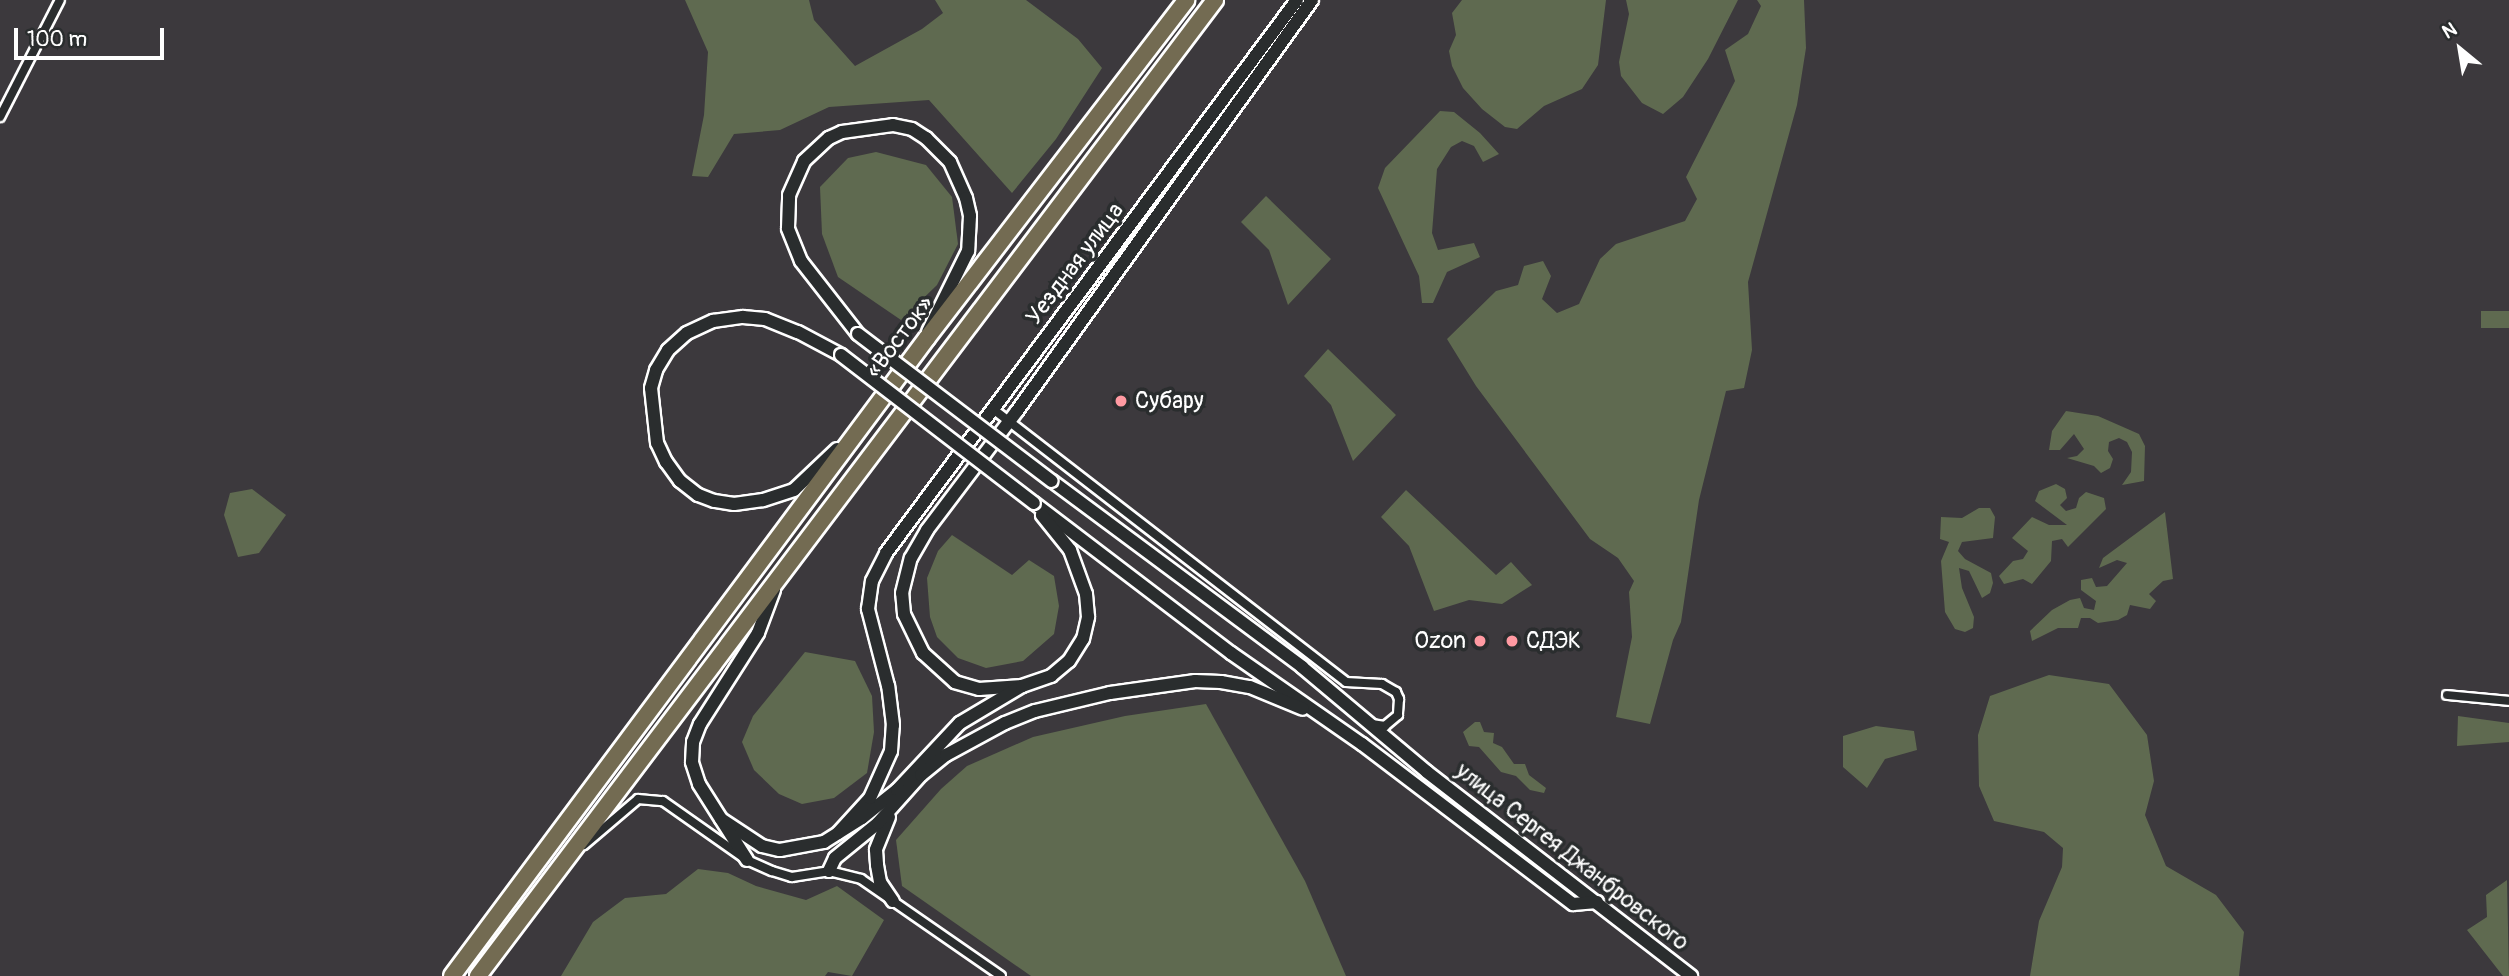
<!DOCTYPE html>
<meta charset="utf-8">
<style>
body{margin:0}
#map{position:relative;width:2509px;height:976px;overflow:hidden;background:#3c393d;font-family:Pangolin,sans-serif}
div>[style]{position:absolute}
.green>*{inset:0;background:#5f6a50;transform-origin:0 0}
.roads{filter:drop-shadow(2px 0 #fff) drop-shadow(-2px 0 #fff) drop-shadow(0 2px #fff) drop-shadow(0 -2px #fff)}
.street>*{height:8px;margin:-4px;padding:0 4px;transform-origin:4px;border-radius:4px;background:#2a2d2e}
.secondary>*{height:12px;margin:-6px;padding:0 6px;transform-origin:6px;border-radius:6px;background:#2a2d2e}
.highway>*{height:16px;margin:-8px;padding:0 8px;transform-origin:8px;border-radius:8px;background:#736b52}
.bridges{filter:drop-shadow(2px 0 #fff) drop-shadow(-2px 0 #fff) drop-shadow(0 2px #fff) drop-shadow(0 -2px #fff)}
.secondary-bridge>*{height:12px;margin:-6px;padding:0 6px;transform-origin:6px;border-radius:6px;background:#2a2d2e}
.dots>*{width:19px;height:19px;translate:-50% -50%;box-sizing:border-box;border:4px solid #2a2d2e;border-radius:50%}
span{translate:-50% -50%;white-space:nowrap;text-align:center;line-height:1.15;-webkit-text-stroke:7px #2a2d2e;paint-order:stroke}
.street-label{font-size:23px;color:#fff}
.poi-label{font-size:23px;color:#fff}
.left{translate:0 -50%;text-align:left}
.right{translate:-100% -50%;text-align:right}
.north{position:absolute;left:2425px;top:14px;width:70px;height:70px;-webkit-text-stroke:5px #2a2d2e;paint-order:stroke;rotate:330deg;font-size:19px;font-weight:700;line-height:28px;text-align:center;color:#fff}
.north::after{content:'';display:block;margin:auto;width:24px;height:32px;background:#fff;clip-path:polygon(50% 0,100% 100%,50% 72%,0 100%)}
.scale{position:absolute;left:14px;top:28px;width:150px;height:32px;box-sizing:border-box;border:4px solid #fff;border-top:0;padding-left:9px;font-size:21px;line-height:24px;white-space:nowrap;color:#fff;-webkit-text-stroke:5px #2a2d2e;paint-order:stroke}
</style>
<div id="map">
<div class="green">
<div style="clip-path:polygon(685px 0,809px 0,814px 20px,855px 66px,922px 29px,943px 13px,935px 0,1026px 0,1078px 39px,1102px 68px,1056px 139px,1012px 193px,929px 100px,829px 107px,780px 130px,734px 134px,708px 177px,692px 176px,704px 115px,708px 52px)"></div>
<div style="clip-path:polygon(1462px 0,1606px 0,1598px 65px,1582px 89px,1544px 106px,1517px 129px,1505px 127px,1482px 109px,1463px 88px,1452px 66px,1449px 51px,1456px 35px,1452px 13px)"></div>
<div style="clip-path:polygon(1626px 0,1738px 0,1708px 59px,1683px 97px,1663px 114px,1642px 103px,1621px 76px,1619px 62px,1629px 14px)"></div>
<div style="clip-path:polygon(1757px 0,1804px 0,1806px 48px,1797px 105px,1748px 282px,1752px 350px,1744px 388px,1726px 391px,1699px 500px,1681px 622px,1673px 640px,1650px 724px,1616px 717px,1632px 637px,1629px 592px,1634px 581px,1618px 558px,1590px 539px,1476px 386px,1447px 339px,1496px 291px,1518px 285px,1524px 266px,1543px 261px,1551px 276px,1542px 299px,1557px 313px,1579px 304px,1600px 259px,1616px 244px,1685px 221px,1697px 199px,1686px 177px,1735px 81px,1725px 50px,1748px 34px,1761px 6px)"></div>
<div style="clip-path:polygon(1440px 111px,1454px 112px,1480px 133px,1499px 154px,1483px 162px,1474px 146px,1462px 141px,1451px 147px,1437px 169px,1432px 233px,1438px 250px,1474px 243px,1480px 257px,1447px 272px,1433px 303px,1422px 303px,1419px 276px,1378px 188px,1385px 168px)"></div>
<div style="clip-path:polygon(876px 152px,926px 165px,952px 197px,958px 244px,937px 285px,901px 320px,838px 277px,822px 234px,820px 187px,848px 158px)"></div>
<div style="clip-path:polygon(1266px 196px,1331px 259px,1288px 305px,1269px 250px,1241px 222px)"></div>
<div style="left:2509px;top:311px;width:17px;height:28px;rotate:90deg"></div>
<div style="clip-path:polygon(1328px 349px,1396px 415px,1353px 461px,1331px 405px,1304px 376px)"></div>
<div style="clip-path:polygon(2066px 411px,2098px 416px,2139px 434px,2145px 446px,2144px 481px,2122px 485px,2131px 472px,2132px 452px,2127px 442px,2119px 438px,2109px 442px,2108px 451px,2113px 459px,2110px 468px,2101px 473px,2094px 466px,2067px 458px,2077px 456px,2084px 449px,2074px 434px,2060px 450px,2049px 450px,2052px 431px)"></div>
<div style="clip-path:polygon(2056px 484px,2065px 489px,2067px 498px,2060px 505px,2066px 511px,2076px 508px,2079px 498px,2086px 492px,2104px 498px,2106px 509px,2068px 547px,2062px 539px,2052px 541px,2051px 561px,2032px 584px,2023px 579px,2004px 584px,1999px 576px,2013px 561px,2023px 559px,2028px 551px,2012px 538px,2032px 517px,2049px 525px,2067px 525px,2035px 501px,2039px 491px)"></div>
<div style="clip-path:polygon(252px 489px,286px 515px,259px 553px,238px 557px,224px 515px,230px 493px)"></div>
<div style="clip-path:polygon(1406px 490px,1496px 575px,1511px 562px,1532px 585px,1502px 604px,1469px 600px,1434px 611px,1409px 546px,1381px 517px)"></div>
<div style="clip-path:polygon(1979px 508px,1990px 508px,1995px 517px,1993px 538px,1962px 542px,1958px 551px,1965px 559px,1991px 573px,1993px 583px,1990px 593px,1982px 598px,1969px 571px,1959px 568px,1962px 588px,1974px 617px,1973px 628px,1965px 632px,1955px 629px,1945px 612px,1941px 561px,1949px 542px,1940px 539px,1941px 517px,1962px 518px)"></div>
<div style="clip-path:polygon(2165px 512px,2173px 579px,2163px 581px,2149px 594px,2156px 601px,2150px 609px,2130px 605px,2127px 615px,2118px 620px,2098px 623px,2090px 618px,2081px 618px,2078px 628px,2058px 628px,2032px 641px,2030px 631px,2052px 610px,2070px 600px,2080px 598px,2084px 608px,2094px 610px,2096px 601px,2081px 590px,2081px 580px,2092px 578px,2096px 587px,2107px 586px,2127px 563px,2117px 560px,2099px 568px,2103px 558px)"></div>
<div style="clip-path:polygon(952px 535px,1012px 575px,1029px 560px,1054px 576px,1059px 606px,1054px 634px,1023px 661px,986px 668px,958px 658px,937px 637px,930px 617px,927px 578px,938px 551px)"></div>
<div style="clip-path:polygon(805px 652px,855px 661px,872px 696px,874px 732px,867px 773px,834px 798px,802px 804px,779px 794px,754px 770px,742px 742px,753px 716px)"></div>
<div style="clip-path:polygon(2049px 675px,2109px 684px,2147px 735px,2154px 781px,2145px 815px,2166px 866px,2216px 895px,2244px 932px,2239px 976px,2030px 976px,2039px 921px,2062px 867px,2063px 848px,2044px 832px,1994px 821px,1979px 786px,1978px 735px,1990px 696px)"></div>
<div style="clip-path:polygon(1206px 704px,1305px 881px,1346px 976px,1031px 976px,902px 886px,896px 840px,941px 789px,967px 766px,1033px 737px,1125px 716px)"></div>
<div style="clip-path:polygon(2458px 716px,2509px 723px,2509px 742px,2457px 746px)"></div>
<div style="clip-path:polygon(1475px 722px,1480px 722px,1484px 732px,1494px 733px,1493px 743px,1502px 747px,1514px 764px,1525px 764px,1529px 775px,1546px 788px,1544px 793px,1530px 790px,1516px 776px,1501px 772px,1479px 747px,1469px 746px,1463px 732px)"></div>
<div style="clip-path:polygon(1876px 726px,1914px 731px,1917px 750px,1885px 759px,1867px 788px,1843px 767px,1843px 736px)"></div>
<div style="clip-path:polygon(698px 869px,728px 873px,756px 886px,806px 900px,837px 886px,884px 920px,852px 976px,828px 972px,825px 976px,561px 976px,593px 922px,625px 898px,666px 894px)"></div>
<div style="clip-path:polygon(2507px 880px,2509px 976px,2503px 976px,2467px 930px,2487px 917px,2486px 895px)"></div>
</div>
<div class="roads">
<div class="street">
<div style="left:0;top:117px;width:131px;rotate:-62.9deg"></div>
<div style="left:993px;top:409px;width:446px;rotate:37.7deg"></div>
<div style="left:1346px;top:682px;width:36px;rotate:3deg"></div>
<div style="left:1382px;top:684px;width:16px;rotate:30deg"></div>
<div style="left:1396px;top:692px;width:8px;rotate:67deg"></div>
<div style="left:1399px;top:699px;width:16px;rotate:94deg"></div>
<div style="left:1398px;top:715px;width:17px;rotate:140deg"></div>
<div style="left:1385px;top:726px;width:12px;rotate:-171deg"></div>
<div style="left:2447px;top:695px;width:62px;rotate:5.5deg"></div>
<div style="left:584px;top:845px;width:71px;rotate:-40.4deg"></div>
<div style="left:638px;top:799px;width:25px;rotate:5deg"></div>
<div style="left:663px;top:801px;width:103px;rotate:35.1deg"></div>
<div style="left:747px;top:860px;width:27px;rotate:24deg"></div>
<div style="left:772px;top:871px;width:21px;rotate:17deg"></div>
<div style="left:792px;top:877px;width:37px;rotate:-9deg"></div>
<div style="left:829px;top:871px;width:33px;rotate:14deg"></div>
<div style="left:861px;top:879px;width:170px;rotate:34.7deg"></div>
</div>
<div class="secondary">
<div style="left:858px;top:334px;width:93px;rotate:-128deg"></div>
<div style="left:801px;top:261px;width:35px;rotate:-112deg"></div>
<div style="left:788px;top:228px;width:33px;rotate:-88deg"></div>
<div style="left:789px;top:195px;width:37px;rotate:-66deg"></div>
<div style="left:804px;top:161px;width:34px;rotate:-43deg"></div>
<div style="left:829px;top:138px;width:14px;rotate:-25deg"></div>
<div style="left:842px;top:132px;width:51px;rotate:-7.8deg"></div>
<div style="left:893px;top:125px;width:19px;rotate:12deg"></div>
<div style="left:912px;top:129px;width:17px;rotate:33deg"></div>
<div style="left:926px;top:138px;width:34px;rotate:45deg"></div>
<div style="left:950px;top:162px;width:39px;rotate:66deg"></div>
<div style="left:966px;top:198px;width:18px;rotate:77deg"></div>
<div style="left:970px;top:216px;width:35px;rotate:93deg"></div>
<div style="left:968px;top:251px;width:90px;rotate:116.3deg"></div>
<div style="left:837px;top:449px;width:59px;rotate:136.4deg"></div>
<div style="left:794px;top:490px;width:33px;rotate:162deg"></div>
<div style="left:763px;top:500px;width:29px;rotate:172deg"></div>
<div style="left:734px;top:504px;width:20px;rotate:-171deg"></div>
<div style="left:714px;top:501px;width:17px;rotate:-159deg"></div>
<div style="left:698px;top:495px;width:23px;rotate:-142deg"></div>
<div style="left:680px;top:481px;width:24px;rotate:-126deg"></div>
<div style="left:666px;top:462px;width:21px;rotate:-115deg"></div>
<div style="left:657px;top:443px;width:55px;rotate:-96.2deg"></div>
<div style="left:651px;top:388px;width:19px;rotate:-74deg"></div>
<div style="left:656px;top:370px;width:23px;rotate:-59deg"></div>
<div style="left:668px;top:350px;width:25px;rotate:-42deg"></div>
<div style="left:687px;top:333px;width:29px;rotate:-25deg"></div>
<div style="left:713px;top:321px;width:30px;rotate:-8deg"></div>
<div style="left:743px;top:317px;width:22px;rotate:5deg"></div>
<div style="left:765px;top:319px;width:35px;rotate:22deg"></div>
<div style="left:798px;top:332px;width:49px;rotate:28.1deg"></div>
<div style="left:1052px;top:481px;width:312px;rotate:36.6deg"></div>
<div style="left:1302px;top:667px;width:163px;rotate:40deg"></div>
<div style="left:1427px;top:772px;width:334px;rotate:37.7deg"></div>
<div style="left:1034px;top:503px;width:248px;rotate:37.3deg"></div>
<div style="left:1231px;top:653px;width:160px;rotate:34.8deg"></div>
<div style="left:1362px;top:744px;width:265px;rotate:37.2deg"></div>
<div style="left:1573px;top:904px;width:24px;rotate:-5deg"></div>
<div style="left:1022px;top:686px;width:43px;rotate:176deg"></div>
<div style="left:979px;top:689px;width:25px;rotate:-164deg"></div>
<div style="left:955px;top:682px;width:43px;rotate:-137.8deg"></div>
<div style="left:923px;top:653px;width:43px;rotate:-116deg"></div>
<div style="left:904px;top:614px;width:21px;rotate:-95deg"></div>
<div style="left:902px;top:593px;width:36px;rotate:-76deg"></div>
<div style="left:911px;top:558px;width:32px;rotate:-60deg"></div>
<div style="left:927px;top:530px;width:149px;rotate:-52.9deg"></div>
<div style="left:1017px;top:411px;width:506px;rotate:-54.33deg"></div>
<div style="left:889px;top:817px;width:35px;rotate:112deg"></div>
<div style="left:876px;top:850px;width:15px;rotate:86deg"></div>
<div style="left:877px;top:865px;width:17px;rotate:80deg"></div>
<div style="left:880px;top:882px;width:23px;rotate:56deg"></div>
<div style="left:721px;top:819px;width:49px;rotate:33.4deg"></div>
<div style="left:762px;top:846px;width:18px;rotate:13deg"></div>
<div style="left:780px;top:850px;width:45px;rotate:-10.3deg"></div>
<div style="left:824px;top:842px;width:45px;rotate:-32.3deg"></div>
<div style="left:862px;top:818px;width:45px;rotate:-38.7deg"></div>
<div style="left:897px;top:790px;width:92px;rotate:-46.8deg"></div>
<div style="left:960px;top:723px;width:72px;rotate:-30.8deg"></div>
<div style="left:1022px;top:686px;width:31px;rotate:-19deg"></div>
<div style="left:1051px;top:676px;width:23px;rotate:-40deg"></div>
<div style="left:1069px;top:661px;width:26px;rotate:-58deg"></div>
<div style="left:1083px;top:639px;width:23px;rotate:-77deg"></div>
<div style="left:1088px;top:617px;width:23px;rotate:-95deg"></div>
<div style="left:1086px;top:594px;width:47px;rotate:-110deg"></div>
<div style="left:1070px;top:550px;width:45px;rotate:-128.7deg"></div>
<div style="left:838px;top:833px;width:47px;rotate:-47.6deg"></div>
<div style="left:870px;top:798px;width:51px;rotate:-65.9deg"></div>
<div style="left:891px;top:751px;width:26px;rotate:-86deg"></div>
<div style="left:893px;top:725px;width:39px;rotate:-97deg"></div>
<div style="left:888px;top:686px;width:80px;rotate:-104.6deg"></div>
<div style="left:868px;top:609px;width:28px;rotate:-82deg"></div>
<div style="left:872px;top:581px;width:31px;rotate:-63deg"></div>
<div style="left:886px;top:553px;width:689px;rotate:-53.38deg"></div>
<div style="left:747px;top:860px;width:90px;rotate:-122.3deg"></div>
<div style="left:699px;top:784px;width:23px;rotate:-108deg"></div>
<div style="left:692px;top:762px;width:20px;rotate:-87deg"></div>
<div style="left:693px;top:742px;width:19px;rotate:-69deg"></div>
<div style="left:700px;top:724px;width:108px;rotate:-57.5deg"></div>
<div style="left:758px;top:633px;width:46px;rotate:-69.6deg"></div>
<div style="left:829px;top:871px;width:14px;rotate:-65deg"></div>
<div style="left:835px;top:858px;width:55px;rotate:-39.1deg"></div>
<div style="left:878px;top:823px;width:64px;rotate:-48.1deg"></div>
<div style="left:921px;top:775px;width:32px;rotate:-39deg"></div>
<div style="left:946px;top:755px;width:67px;rotate:-28.5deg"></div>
<div style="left:1005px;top:723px;width:32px;rotate:-22deg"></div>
<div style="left:1035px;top:711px;width:77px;rotate:-13.5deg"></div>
<div style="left:1110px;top:693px;width:86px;rotate:-8deg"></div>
<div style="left:1195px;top:681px;width:26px;rotate:2deg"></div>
<div style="left:1221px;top:682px;width:29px;rotate:10deg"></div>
<div style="left:1250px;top:687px;width:57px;rotate:22.5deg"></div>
</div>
<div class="highway">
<div style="left:452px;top:976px;width:795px;rotate:-53.33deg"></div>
<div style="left:927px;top:338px;width:426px;rotate:-52.5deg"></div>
<div style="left:478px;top:976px;width:1223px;rotate:-52.94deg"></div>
</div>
</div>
<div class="bridges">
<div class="secondary-bridge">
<div style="left:858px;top:334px;width:243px;rotate:37.2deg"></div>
<div style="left:841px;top:355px;width:243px;rotate:37.5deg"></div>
</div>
</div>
<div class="dots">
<div style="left:1121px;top:401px;background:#ff9aa2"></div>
<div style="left:1480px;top:641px;background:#ff9aa2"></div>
<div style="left:1512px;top:641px;background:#ff9aa2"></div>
</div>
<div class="street-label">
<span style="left:1075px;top:264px;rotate:-53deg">Уездная улица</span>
<span style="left:900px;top:337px;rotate:-53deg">«Восток»</span>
<span style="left:1572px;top:857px;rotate:38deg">улица Сергея Джанбровского</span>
</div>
<div class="poi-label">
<span class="left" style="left:1135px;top:401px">Субару</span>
<span class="right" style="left:1466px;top:641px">Ozon</span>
<span class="left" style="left:1526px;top:641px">СДЭК</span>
</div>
<div class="north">N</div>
<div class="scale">100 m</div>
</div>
